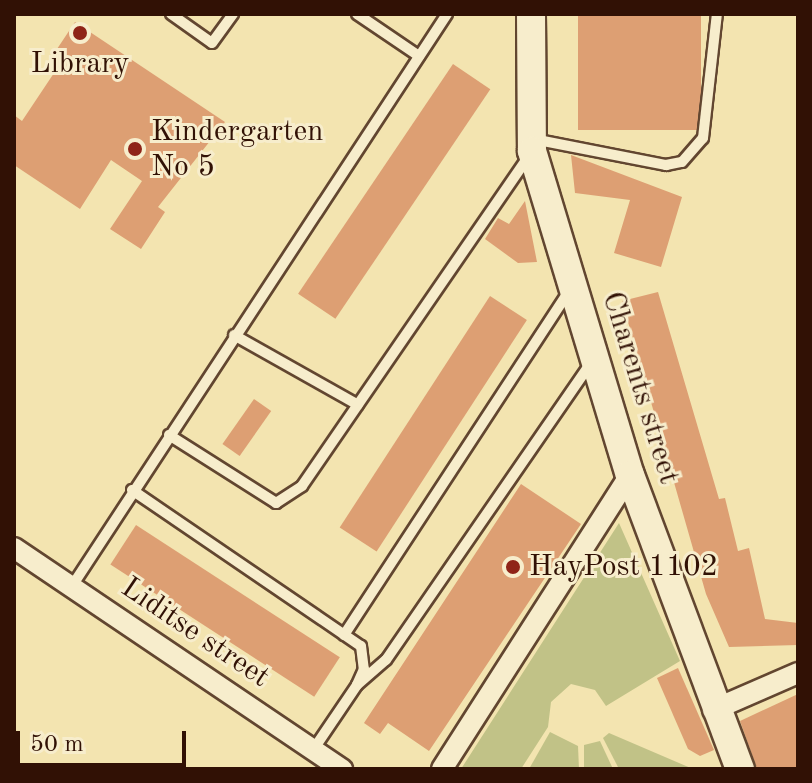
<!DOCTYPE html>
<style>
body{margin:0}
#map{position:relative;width:812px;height:783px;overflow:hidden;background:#f3e4b0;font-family:"Old Standard TT",serif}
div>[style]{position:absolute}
.green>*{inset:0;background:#c1c287}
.building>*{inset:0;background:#dd9f73;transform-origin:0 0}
.roads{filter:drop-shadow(2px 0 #624630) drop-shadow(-2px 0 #624630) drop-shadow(0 2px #624630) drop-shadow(0 -2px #624630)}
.service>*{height:10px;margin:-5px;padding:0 5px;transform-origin:5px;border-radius:5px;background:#f7edcc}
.minor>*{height:20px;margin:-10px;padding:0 10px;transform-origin:10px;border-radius:10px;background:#f7edcc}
.secondary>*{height:28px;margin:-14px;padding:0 14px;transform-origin:14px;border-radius:14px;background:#f7edcc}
.dots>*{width:22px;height:22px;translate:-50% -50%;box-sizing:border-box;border:4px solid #f7edcc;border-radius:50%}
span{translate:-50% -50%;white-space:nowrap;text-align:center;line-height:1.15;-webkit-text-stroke:6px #f7edcc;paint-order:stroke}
.poi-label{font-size:30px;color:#311105}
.left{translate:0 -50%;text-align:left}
.street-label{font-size:30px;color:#311105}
.frame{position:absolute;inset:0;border:16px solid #311105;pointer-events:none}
.scale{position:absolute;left:16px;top:731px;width:170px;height:36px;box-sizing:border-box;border:4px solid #311105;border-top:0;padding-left:10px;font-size:24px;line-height:28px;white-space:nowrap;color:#311105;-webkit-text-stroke:6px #f7edcc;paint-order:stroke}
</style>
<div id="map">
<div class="green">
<div style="clip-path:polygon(619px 523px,680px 661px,606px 706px,595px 690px,571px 684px,551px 702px,548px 727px,521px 769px,461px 769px)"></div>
<div style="clip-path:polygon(550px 732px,578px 746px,579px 769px,529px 769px)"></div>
<div style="clip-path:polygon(609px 733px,693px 769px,619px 769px,603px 738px)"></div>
<div style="clip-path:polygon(600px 741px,613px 769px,584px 769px,584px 745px)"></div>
</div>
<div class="building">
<div style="left:578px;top:14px;width:123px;height:116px"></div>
<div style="clip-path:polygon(75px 22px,225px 122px,158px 207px,165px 212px,141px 249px,110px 229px,142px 181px,111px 160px,80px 209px,14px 165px,14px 115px,22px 121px,58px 67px,49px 61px)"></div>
<div style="left:453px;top:64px;width:45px;height:277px;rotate:34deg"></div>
<div style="clip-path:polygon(571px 155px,682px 197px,661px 267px,614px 253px,630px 200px,575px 193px)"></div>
<div style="clip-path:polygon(525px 201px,537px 262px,518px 263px,485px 239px,498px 218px,509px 224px)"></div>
<div style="clip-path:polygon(658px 292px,719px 499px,725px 498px,738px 551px,749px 548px,765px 619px,798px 623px,798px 645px,729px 647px,706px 594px,622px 301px)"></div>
<div style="left:490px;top:296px;width:44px;height:276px;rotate:33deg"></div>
<div style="left:254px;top:399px;width:21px;height:55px;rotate:35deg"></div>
<div style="clip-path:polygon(521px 484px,581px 524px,429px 751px,388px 723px,380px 734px,364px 723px)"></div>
<div style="left:136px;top:525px;width:243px;height:47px;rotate:33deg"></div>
<div style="clip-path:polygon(678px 668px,714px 750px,700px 756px,688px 749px,657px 678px)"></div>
<div style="clip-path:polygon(798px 694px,798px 769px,757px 769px,740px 721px)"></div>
</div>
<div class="roads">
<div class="service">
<div style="left:171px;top:14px;width:50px;rotate:35.3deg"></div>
<div style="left:212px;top:43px;width:36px;rotate:-54deg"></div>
<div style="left:357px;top:14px;width:75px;rotate:34.1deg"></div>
<div style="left:533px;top:139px;width:136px;rotate:11.1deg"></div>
<div style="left:666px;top:165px;width:16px;rotate:-11deg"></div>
<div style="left:682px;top:162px;width:32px;rotate:-49deg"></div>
<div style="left:703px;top:138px;width:125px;rotate:-83.6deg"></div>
<div style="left:234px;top:335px;width:142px;rotate:29.4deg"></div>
<div style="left:169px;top:435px;width:127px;rotate:32.4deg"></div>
<div style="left:276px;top:503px;width:31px;rotate:-33deg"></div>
<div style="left:302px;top:486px;width:399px;rotate:-55.5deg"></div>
<div style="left:132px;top:490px;width:277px;rotate:34.3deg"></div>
<div style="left:361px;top:646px;width:23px;rotate:83deg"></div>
<div style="left:364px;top:669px;width:17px;rotate:114deg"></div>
<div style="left:357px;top:685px;width:78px;rotate:124.1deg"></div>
<div style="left:72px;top:586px;width:684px;rotate:-56.75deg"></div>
<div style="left:344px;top:635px;width:411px;rotate:-56.8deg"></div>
<div style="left:357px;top:685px;width:38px;rotate:-41deg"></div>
<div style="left:386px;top:660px;width:363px;rotate:-55.4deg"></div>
</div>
<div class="minor">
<div style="left:14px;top:548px;width:396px;rotate:34deg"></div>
<div style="left:713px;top:710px;width:93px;rotate:-23.5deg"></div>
<div style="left:442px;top:769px;width:349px;rotate:-57.4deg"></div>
</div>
<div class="secondary">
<div style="left:531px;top:14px;width:137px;rotate:89.6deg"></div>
<div style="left:532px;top:151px;width:338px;rotate:73.2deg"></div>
<div style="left:630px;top:475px;width:314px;rotate:69.5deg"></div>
</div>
</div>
<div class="dots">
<div style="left:80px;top:33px;background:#8f2418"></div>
<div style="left:135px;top:149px;background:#8f2418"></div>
<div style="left:513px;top:567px;background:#8f2418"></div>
</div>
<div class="poi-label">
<span style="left:80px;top:64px">Library</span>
<span class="left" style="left:151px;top:149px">Kindergarten<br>No 5</span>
<span class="left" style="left:529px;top:567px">HayPost 1102</span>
</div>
<div class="street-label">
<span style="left:640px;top:388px;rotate:73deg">Charents street</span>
<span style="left:195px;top:633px;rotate:34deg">Liditse street</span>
</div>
<div class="frame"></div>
<div class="scale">50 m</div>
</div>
